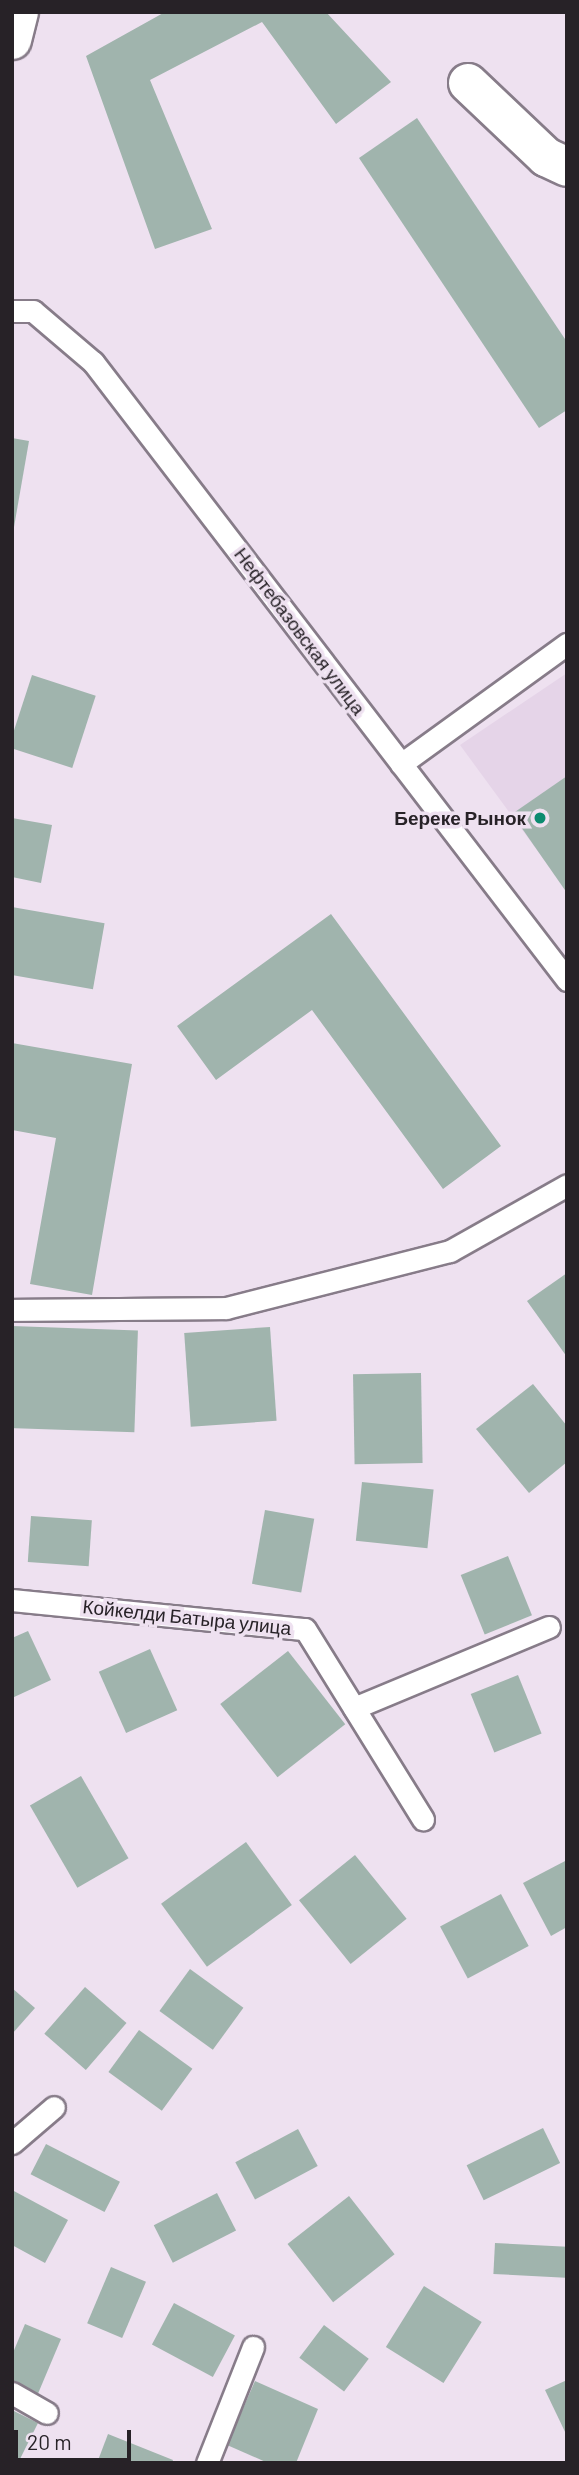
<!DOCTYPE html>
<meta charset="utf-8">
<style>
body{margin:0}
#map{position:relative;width:579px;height:2475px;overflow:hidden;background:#eee1f0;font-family:Barlow,sans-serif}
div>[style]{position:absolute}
.built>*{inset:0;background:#e5d4e8}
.building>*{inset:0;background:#a0b4ad;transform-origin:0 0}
.roads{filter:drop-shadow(2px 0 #877c89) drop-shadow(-2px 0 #877c89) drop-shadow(0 2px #877c89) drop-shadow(0 -2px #877c89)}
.lane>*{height:21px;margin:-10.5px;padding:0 10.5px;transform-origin:10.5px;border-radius:10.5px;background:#fff}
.street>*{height:38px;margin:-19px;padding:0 19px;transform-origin:19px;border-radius:19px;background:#fff}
.dots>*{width:19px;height:19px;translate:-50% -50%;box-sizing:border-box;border:4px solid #eee1f0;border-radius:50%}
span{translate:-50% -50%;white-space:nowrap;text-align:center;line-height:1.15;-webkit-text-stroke:7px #eee1f0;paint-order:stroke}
.street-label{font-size:19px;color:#272227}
.poi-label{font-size:19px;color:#272227;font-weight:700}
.right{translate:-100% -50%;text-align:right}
.frame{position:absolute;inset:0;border:14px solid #272227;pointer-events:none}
.scale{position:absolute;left:14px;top:2430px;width:117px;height:32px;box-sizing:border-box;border:4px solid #272227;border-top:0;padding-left:9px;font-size:21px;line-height:24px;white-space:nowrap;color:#272227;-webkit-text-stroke:5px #eee1f0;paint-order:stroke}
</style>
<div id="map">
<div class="built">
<div style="clip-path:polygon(567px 673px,567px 891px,460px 745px)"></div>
</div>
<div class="building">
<div style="clip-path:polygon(165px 12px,326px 12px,391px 82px,336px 124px,262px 22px,150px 80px,212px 229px,155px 249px,86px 56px)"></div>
<div style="clip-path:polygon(417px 118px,567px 342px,567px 410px,539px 428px,359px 158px)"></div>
<div style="clip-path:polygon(12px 438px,29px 441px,14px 527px,12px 527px)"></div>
<div style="left:32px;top:675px;width:67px;height:76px;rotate:18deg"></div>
<div style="clip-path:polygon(567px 776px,567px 893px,512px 814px)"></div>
<div style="clip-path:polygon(12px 818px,52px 825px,41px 883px,12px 877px)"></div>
<div style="left:12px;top:907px;width:94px;height:67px;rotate:10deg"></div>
<div style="clip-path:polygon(331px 914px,501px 1146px,443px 1189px,312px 1010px,216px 1080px,177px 1026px)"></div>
<div style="clip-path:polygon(12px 1043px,132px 1064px,92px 1295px,30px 1284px,56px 1138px,12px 1130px)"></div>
<div style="clip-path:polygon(567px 1273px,567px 1357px,527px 1301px)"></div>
<div style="left:12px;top:1326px;width:126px;height:102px;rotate:2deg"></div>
<div style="left:270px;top:1327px;width:94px;height:86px;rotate:86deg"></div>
<div style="left:421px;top:1373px;width:90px;height:68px;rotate:89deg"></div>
<div style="clip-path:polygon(533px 1384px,567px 1426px,567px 1462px,529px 1493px,476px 1429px)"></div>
<div style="left:362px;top:1482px;width:72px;height:59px;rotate:6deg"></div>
<div style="left:265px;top:1510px;width:50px;height:75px;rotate:10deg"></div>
<div style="left:31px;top:1516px;width:61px;height:46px;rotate:4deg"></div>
<div style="left:508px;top:1556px;width:64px;height:51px;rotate:68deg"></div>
<div style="clip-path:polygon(28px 1631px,51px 1680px,12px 1698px,12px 1638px)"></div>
<div style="left:150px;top:1649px;width:67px;height:56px;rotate:66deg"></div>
<div style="left:288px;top:1651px;width:93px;height:86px;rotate:52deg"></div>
<div style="left:518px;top:1675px;width:63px;height:51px;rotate:68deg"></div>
<div style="left:81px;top:1776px;width:95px;height:59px;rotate:60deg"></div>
<div style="left:246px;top:1842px;width:78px;height:105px;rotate:54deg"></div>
<div style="left:355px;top:1855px;width:82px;height:72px;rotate:51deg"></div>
<div style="clip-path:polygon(567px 1860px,567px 1927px,551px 1936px,523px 1883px)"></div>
<div style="left:501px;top:1894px;width:59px;height:69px;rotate:62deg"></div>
<div style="left:190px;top:1969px;width:66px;height:52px;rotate:36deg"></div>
<div style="left:85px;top:1987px;width:55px;height:62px;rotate:41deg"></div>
<div style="clip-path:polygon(12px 1988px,35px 2008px,12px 2034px)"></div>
<div style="left:139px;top:2030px;width:66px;height:52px;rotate:36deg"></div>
<div style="left:543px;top:2128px;width:39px;height:85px;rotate:64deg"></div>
<div style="left:298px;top:2129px;width:42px;height:71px;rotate:62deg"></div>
<div style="left:46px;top:2144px;width:83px;height:34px;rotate:27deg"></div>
<div style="clip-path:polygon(12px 2190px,68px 2220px,45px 2263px,12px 2245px)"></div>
<div style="left:217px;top:2193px;width:42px;height:71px;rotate:63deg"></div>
<div style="left:349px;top:2196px;width:74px;height:78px;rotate:52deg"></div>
<div style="left:495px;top:2243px;width:72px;height:31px;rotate:3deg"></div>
<div style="left:111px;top:2267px;width:38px;height:61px;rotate:23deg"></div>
<div style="left:424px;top:2286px;width:68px;height:72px;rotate:32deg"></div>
<div style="left:174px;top:2303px;width:69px;height:47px;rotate:28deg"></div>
<div style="clip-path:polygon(25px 2324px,61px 2339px,37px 2396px,12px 2385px,12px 2355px)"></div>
<div style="left:324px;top:2325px;width:56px;height:41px;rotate:37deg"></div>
<div style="clip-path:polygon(567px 2380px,567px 2436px,545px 2390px)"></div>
<div style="clip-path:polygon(255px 2381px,318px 2409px,296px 2463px,268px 2463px,227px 2445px)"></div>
<div style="clip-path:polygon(12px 2410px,38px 2423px,18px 2463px,12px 2463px)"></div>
<div style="clip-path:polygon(108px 2434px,173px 2460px,172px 2463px,97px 2463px)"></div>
</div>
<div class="roads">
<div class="lane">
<div style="left:12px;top:311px;width:21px"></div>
<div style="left:33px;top:311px;width:79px;rotate:40.4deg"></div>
<div style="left:93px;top:362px;width:779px;rotate:52.51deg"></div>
<div style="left:401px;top:764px;width:205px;rotate:-35.9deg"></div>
<div style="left:12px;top:1310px;width:214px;rotate:-0.5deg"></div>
<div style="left:226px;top:1308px;width:231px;rotate:-14.3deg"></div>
<div style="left:450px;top:1251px;width:134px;rotate:-29.4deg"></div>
<div style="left:12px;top:1600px;width:294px;rotate:5.7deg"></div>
<div style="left:305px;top:1629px;width:224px;rotate:58.2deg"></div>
<div style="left:354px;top:1708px;width:211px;rotate:-22.6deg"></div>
<div style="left:12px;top:2143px;width:55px;rotate:-40.6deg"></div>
<div style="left:12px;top:2393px;width:40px;rotate:29.7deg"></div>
<div style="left:207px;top:2463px;width:125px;rotate:-68.4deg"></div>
</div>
<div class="street">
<div style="left:12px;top:40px;width:29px;rotate:-76deg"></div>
<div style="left:468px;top:83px;width:108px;rotate:43.5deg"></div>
<div style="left:546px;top:157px;width:23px;rotate:25deg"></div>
</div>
</div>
<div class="dots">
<div style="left:540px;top:818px;background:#0c8b70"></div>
</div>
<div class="street-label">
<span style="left:300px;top:631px;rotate:53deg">Нефтебазовская улица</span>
<span style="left:187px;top:1617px;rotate:6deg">Койкелди Батыра улица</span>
</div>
<div class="poi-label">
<span class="right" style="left:526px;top:818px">Береке Рынок</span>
</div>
<div class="frame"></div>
<div class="scale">20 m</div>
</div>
